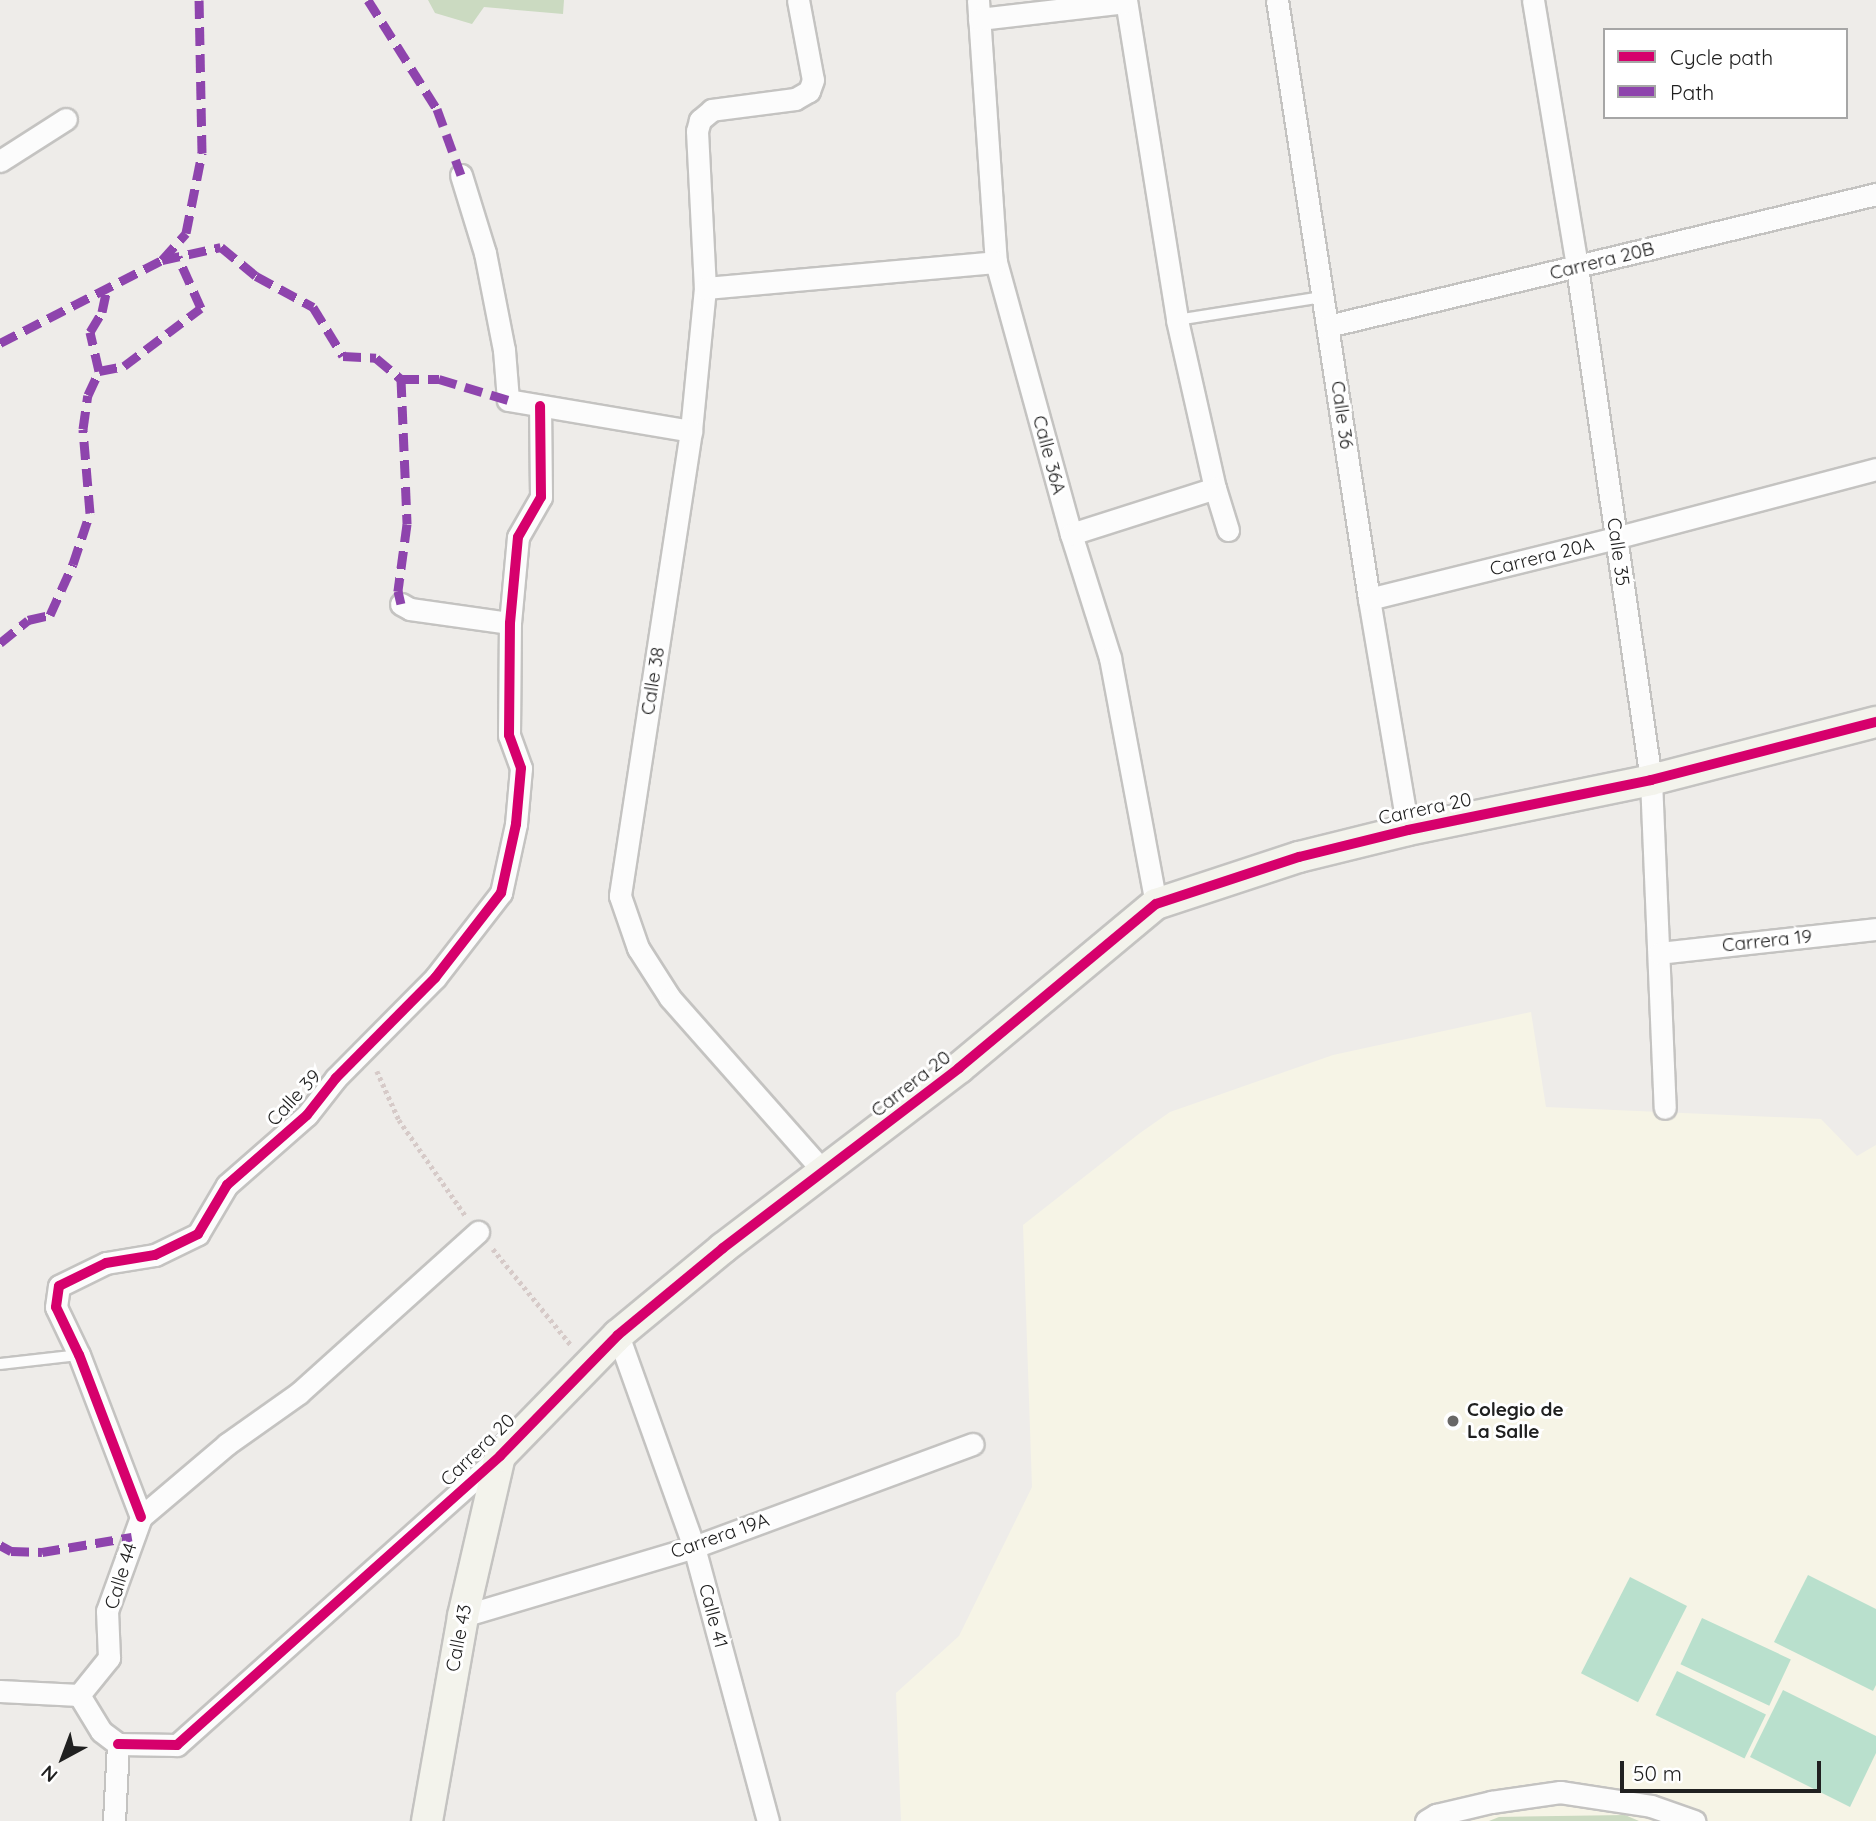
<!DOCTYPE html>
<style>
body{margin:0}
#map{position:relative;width:1876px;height:1821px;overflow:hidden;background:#eeece9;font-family:Quicksand,sans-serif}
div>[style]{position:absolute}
.education>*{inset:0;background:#f6f4e6}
.forest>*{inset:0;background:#cbdac1}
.pitch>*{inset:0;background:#b9e0cd;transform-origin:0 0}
.path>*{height:4.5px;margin-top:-2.25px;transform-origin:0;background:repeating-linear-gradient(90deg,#d6cac8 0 3.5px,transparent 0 7px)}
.roads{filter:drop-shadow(2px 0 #c4c3c1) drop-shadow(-2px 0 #c4c3c1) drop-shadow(0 2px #c4c3c1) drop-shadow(0 -2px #c4c3c1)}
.lane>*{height:10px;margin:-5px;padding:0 5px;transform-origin:5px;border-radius:5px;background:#fcfcfc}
.street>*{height:21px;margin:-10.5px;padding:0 10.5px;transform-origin:10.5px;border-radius:10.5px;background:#fcfcfc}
.secondary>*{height:30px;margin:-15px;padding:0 15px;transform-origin:15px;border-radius:15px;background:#f3f3ec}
.quiet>*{height:9px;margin-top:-4.5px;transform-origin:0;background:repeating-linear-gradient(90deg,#8e44ad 0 18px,transparent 0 27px)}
.cycleway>*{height:10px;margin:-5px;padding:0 5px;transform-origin:5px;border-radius:5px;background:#d6006c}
.dots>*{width:19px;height:19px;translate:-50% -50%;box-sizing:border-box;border:4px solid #fff;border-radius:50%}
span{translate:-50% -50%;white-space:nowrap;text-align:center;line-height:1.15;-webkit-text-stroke:6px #fff;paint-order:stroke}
.street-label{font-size:19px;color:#202020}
.poi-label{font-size:19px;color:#202020;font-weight:700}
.left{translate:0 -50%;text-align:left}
.legend{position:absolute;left:1603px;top:28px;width:245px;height:91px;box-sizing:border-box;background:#fff;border:2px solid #a6a6a6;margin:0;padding:9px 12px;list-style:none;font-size:21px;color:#202020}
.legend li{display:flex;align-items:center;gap:14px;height:35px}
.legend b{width:35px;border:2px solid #a6a6a6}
.north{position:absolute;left:28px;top:1723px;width:70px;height:70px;-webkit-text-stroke:5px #fff;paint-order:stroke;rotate:221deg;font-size:19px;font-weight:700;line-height:28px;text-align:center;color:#202020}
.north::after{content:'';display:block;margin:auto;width:24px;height:32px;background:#202020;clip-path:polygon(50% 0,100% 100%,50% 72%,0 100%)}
.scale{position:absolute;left:1620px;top:1761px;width:201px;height:32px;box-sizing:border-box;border:4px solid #202020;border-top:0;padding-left:9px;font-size:21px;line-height:24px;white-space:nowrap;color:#202020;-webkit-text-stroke:5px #fff;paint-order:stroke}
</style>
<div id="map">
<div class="education">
<div style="clip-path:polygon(1531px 1012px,1546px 1107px,1821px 1119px,1857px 1156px,1876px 1145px,1876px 1821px,901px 1821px,896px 1693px,959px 1636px,1032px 1487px,1023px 1225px,1140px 1133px,1170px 1112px,1333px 1055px)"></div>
</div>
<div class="forest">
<div style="clip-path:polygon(428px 0,564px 0,563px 14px,484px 7px,472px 24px,435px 13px)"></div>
<div style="clip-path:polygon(1625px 1815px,1639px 1821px,1489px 1821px,1499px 1817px)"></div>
</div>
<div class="pitch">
<div style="clip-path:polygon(1808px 1575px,1876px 1609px,1876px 1685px,1873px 1691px,1774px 1642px)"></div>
<div style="left:1630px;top:1577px;width:64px;height:108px;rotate:27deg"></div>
<div style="left:1702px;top:1618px;width:98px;height:51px;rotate:25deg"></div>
<div style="left:1677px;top:1671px;width:99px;height:49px;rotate:26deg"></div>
<div style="clip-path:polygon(1783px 1690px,1876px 1736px,1876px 1753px,1850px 1807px,1750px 1757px)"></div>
</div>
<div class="path">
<div style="left:377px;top:1071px;width:54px;rotate:65.8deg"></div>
<div style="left:399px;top:1120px;width:116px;rotate:55.2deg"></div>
<div style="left:493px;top:1249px;width:124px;rotate:50.9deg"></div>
</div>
<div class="roads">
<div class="lane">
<div style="left:1177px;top:320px;width:147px;rotate:-9deg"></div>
<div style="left:0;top:1364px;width:80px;rotate:-6.5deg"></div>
</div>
<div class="street">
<div style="left:798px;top:0;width:81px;rotate:79.4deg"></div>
<div style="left:813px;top:80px;width:12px;rotate:110deg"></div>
<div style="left:809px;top:91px;width:16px;rotate:150deg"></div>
<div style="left:795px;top:99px;width:84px;rotate:172.5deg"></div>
<div style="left:712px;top:110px;width:16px;rotate:140deg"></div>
<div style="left:700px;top:120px;width:11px;rotate:105deg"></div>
<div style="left:697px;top:131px;width:157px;rotate:87.1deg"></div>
<div style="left:705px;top:288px;width:144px;rotate:95.6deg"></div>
<div style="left:691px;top:431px;width:470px;rotate:98.7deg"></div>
<div style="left:620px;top:896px;width:55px;rotate:70.9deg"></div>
<div style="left:638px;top:948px;width:59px;rotate:57.4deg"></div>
<div style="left:670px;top:998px;width:234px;rotate:48.5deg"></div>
<div style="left:978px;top:0;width:263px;rotate:86.1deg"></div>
<div style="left:996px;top:262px;width:282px;rotate:74.6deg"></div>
<div style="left:1071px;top:534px;width:130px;rotate:72.5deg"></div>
<div style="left:1110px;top:658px;width:250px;rotate:79.4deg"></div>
<div style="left:1126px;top:0;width:324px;rotate:80.9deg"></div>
<div style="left:1177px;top:320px;width:172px;rotate:77.3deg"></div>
<div style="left:1215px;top:488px;width:44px;rotate:72.8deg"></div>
<div style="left:1277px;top:0;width:606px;rotate:81.27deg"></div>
<div style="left:1369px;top:599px;width:234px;rotate:80.4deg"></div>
<div style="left:1533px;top:0;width:271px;rotate:80.6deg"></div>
<div style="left:1577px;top:267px;width:518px;rotate:81.79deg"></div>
<div style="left:1651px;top:780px;width:328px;rotate:87.6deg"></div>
<div style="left:979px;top:19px;width:148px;rotate:-6.6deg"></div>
<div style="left:0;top:161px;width:78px;rotate:-32.5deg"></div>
<div style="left:461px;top:175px;width:82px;rotate:72.9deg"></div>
<div style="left:485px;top:253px;width:99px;rotate:78.9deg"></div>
<div style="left:504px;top:350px;width:50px;rotate:85.4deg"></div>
<div style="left:508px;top:400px;width:186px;rotate:9.6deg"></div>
<div style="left:705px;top:288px;width:292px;rotate:-5.1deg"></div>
<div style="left:1328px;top:326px;width:564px;rotate:-13.54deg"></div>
<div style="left:1071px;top:534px;width:151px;rotate:-17.7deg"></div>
<div style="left:1369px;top:599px;width:253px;rotate:-13.9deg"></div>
<div style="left:1615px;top:538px;width:270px;rotate:-14.8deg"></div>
<div style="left:401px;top:604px;width:10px;rotate:29deg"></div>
<div style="left:410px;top:609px;width:101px;rotate:8deg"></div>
<div style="left:1659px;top:953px;width:218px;rotate:-6.3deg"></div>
<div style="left:618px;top:1335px;width:225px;rotate:70.3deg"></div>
<div style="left:694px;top:1547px;width:284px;rotate:74.9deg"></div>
<div style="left:141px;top:1517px;width:173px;rotate:-110.9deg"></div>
<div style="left:79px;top:1355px;width:53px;rotate:-115.6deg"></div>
<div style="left:56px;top:1307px;width:21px;rotate:-82deg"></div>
<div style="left:59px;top:1286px;width:52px;rotate:-26.1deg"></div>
<div style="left:106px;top:1263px;width:50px;rotate:-9.3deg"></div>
<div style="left:155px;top:1255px;width:48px;rotate:-26deg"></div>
<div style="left:198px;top:1234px;width:57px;rotate:-59.4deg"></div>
<div style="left:227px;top:1185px;width:106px;rotate:-41.2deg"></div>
<div style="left:307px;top:1115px;width:47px;rotate:-51.9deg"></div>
<div style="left:336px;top:1078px;width:141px;rotate:-45.3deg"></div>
<div style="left:435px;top:978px;width:108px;rotate:-52.2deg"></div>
<div style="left:501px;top:893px;width:71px;rotate:-77.7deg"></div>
<div style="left:516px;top:824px;width:56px;rotate:-84.9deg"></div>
<div style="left:521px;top:768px;width:35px;rotate:-110deg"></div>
<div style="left:509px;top:735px;width:112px;rotate:-89.5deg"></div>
<div style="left:510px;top:623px;width:86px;rotate:-84.7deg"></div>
<div style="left:518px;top:537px;width:46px;rotate:-60.1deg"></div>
<div style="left:541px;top:497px;width:91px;rotate:-90.6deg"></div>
<div style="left:463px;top:1616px;width:241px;rotate:-16.6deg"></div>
<div style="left:694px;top:1547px;width:297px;rotate:-20.3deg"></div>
<div style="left:0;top:1691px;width:79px;rotate:2.9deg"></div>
<div style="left:118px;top:1744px;width:21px;rotate:-143deg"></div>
<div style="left:101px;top:1731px;width:42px;rotate:-121.4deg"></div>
<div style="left:79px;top:1695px;width:48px;rotate:-51deg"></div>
<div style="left:109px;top:1658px;width:47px;rotate:-92.4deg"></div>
<div style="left:107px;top:1611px;width:100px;rotate:-70.1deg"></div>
<div style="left:141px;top:1517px;width:113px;rotate:-40.3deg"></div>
<div style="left:227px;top:1444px;width:88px;rotate:-35.3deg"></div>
<div style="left:299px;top:1393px;width:241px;rotate:-42deg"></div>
<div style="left:118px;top:1744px;width:59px;rotate:1deg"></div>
<div style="left:177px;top:1745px;width:433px;rotate:-41.8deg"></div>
<div style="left:114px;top:1821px;width:77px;rotate:-87deg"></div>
<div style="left:1426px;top:1821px;width:12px;rotate:-31deg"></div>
<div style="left:1436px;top:1815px;width:57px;rotate:-13.3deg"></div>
<div style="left:1491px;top:1802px;width:70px;rotate:-8.2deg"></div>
<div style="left:1560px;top:1792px;width:92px;rotate:8.7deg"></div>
<div style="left:1651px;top:1806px;width:46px;rotate:19.2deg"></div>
</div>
<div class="secondary">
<div style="left:427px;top:1821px;width:208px;rotate:-80deg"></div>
<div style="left:463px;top:1616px;width:164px;rotate:-77deg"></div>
<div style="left:500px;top:1456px;width:169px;rotate:-45.7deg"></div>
<div style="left:618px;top:1335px;width:136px;rotate:-39.6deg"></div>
<div style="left:723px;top:1248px;width:297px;rotate:-37.3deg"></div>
<div style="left:959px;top:1068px;width:256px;rotate:-39.8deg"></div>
<div style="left:1156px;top:904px;width:151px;rotate:-18.2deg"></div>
<div style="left:1299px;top:857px;width:112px;rotate:-13.9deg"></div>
<div style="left:1408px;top:830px;width:248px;rotate:-11.6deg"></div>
<div style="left:1651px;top:780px;width:232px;rotate:-14.5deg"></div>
</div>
</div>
<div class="quiet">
<div style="left:368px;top:0;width:129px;rotate:57.7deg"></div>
<div style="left:437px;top:109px;width:70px;rotate:70deg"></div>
<div style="left:162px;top:260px;width:60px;rotate:-12.4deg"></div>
<div style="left:221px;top:247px;width:45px;rotate:39.6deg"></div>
<div style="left:256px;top:276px;width:65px;rotate:28.5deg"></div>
<div style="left:313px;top:307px;width:57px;rotate:58.5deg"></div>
<div style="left:343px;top:356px;width:33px;rotate:3deg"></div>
<div style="left:376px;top:358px;width:33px;rotate:40deg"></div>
<div style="left:401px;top:379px;width:145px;rotate:87.6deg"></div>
<div style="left:407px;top:524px;width:68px;rotate:97.7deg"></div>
<div style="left:398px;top:591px;width:13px;rotate:77deg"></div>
<div style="left:0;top:343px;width:182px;rotate:-27.1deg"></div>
<div style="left:162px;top:260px;width:36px;rotate:-48deg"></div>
<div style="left:186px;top:233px;width:82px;rotate:-78.7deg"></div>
<div style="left:202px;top:153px;width:153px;rotate:-91.1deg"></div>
<div style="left:99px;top:371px;width:25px;rotate:-11deg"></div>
<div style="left:124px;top:366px;width:96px;rotate:-37deg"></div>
<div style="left:201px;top:308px;width:56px;rotate:-114.3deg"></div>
<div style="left:401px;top:379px;width:38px"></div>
<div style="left:439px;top:379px;width:72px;rotate:16.9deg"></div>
<div style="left:0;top:643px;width:36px;rotate:-39deg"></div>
<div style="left:28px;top:620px;width:23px;rotate:-13deg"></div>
<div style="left:50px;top:615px;width:56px;rotate:-65.7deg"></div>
<div style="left:73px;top:564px;width:54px;rotate:-71.6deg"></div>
<div style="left:90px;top:513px;width:84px;rotate:-94.8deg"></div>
<div style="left:83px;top:429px;width:34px;rotate:-82deg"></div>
<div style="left:88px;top:395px;width:26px;rotate:-65deg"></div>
<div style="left:99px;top:371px;width:40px;rotate:-103deg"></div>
<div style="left:90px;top:332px;width:23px;rotate:-59deg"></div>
<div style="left:102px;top:312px;width:25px;rotate:-78deg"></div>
<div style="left:0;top:1545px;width:13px;rotate:29deg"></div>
<div style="left:11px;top:1551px;width:31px;rotate:2deg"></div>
<div style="left:42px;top:1552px;width:91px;rotate:-9.5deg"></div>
</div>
<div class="cycleway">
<div style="left:141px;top:1517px;width:173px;rotate:-110.9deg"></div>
<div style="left:79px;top:1355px;width:53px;rotate:-115.6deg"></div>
<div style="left:56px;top:1307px;width:21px;rotate:-82deg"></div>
<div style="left:59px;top:1286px;width:52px;rotate:-26.1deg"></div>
<div style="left:106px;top:1263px;width:50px;rotate:-9.3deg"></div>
<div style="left:155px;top:1255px;width:48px;rotate:-26deg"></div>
<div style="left:198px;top:1234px;width:57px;rotate:-59.4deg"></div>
<div style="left:227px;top:1185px;width:106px;rotate:-41.2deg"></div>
<div style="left:307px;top:1115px;width:47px;rotate:-51.9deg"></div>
<div style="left:336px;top:1078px;width:141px;rotate:-45.3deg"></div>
<div style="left:435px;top:978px;width:108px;rotate:-52.2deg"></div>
<div style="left:501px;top:893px;width:71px;rotate:-77.7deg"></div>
<div style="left:516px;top:824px;width:56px;rotate:-84.9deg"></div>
<div style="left:521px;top:768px;width:35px;rotate:-110deg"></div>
<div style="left:509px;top:735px;width:112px;rotate:-89.5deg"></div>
<div style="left:510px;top:623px;width:86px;rotate:-84.7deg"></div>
<div style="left:518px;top:537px;width:46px;rotate:-60.1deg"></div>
<div style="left:541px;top:497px;width:91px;rotate:-90.6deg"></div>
<div style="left:118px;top:1744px;width:59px;rotate:1deg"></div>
<div style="left:177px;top:1745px;width:433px;rotate:-41.8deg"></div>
<div style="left:500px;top:1456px;width:169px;rotate:-45.7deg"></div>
<div style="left:618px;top:1335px;width:136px;rotate:-39.6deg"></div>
<div style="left:723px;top:1248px;width:297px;rotate:-37.3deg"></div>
<div style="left:959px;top:1068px;width:256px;rotate:-39.8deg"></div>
<div style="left:1156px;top:904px;width:151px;rotate:-18.2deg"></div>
<div style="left:1299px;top:857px;width:112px;rotate:-13.9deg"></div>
<div style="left:1408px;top:830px;width:248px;rotate:-11.6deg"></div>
<div style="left:1651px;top:780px;width:232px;rotate:-14.5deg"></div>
</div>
<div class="dots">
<div style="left:1453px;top:1421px;background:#686766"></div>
</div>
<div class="street-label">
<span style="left:1602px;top:261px;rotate:-14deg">Carrera 20B</span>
<span style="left:1342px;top:415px;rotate:82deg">Calle 36</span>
<span style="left:1049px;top:455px;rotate:75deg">Calle 36A</span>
<span style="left:1618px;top:552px;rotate:82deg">Calle 35</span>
<span style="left:1542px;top:557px;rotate:-14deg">Carrera 20A</span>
<span style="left:653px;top:681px;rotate:-81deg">Calle 38</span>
<span style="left:1425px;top:809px;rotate:-12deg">Carrera 20</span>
<span style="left:1767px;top:941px;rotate:-6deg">Carrera 19</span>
<span style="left:911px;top:1084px;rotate:-38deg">Carrera 20</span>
<span style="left:294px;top:1098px;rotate:-47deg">Calle 39</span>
<span style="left:478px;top:1450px;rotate:-44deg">Carrera 20</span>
<span style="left:720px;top:1536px;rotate:-19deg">Carrera 19A</span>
<span style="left:121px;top:1576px;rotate:-73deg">Calle 44</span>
<span style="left:713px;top:1616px;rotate:75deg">Calle 41</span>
<span style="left:459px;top:1638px;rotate:-79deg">Calle 43</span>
</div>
<div class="poi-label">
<span class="left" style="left:1467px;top:1421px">Colegio de<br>La Salle</span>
</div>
<ul class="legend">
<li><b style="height:9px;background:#d6006c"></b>Cycle path</li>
<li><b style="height:9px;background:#8e44ad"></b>Path</li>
</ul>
<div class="north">N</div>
<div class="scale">50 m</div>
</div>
